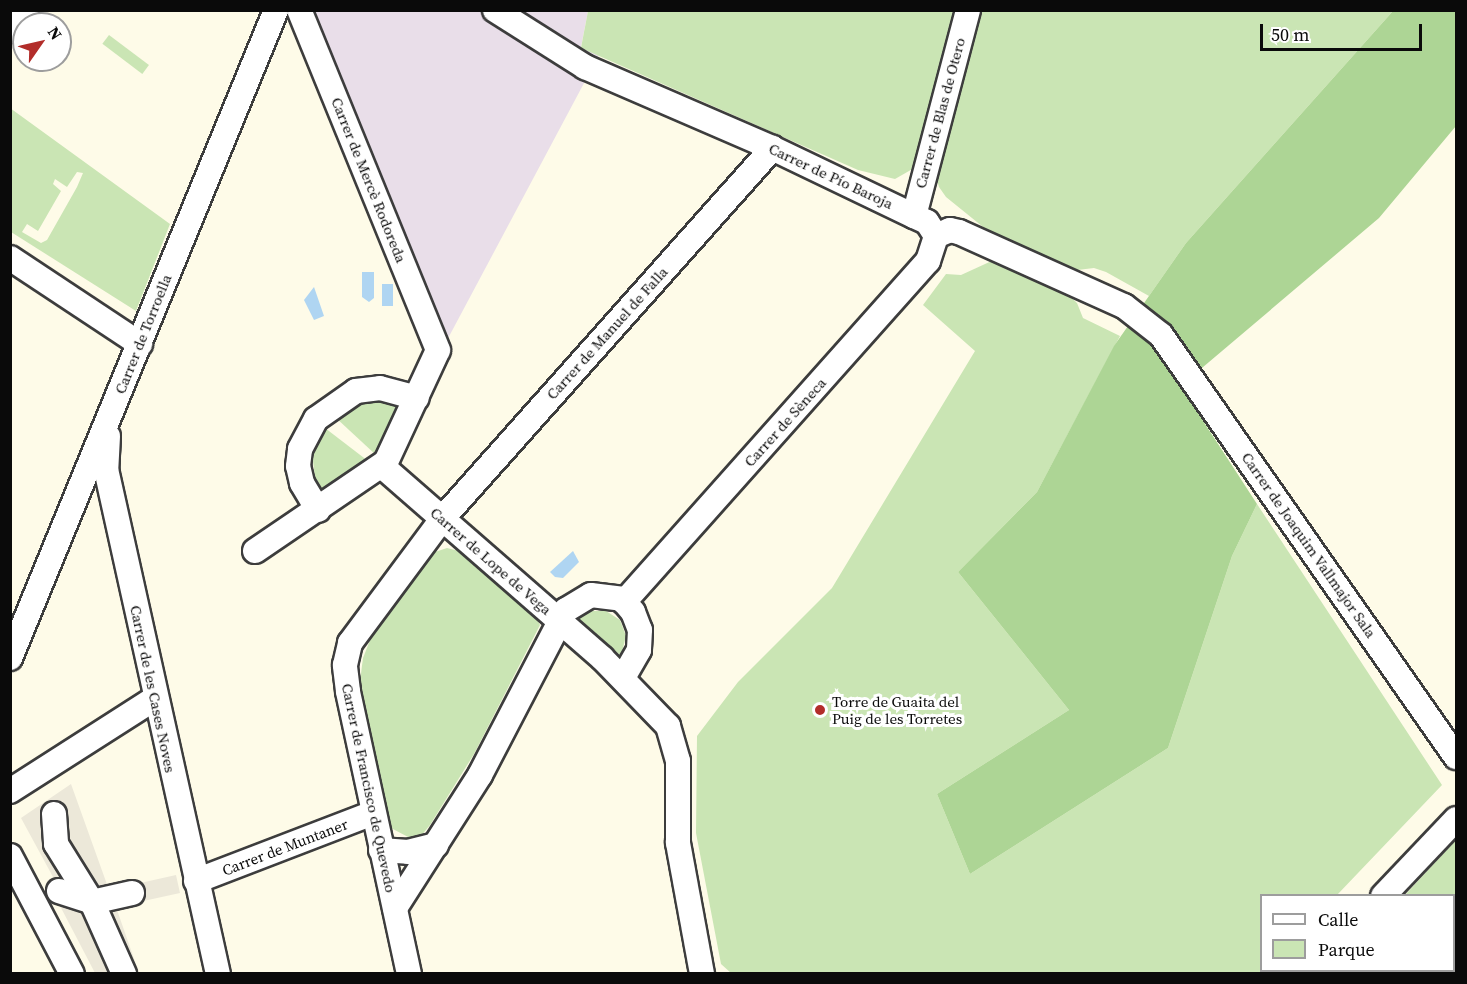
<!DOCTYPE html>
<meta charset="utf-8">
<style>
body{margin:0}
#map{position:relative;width:1467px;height:984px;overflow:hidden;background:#fefbe8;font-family:"Source Serif 4",serif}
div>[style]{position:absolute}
.industrial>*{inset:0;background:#e9dee9}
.green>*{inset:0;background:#cae5b4;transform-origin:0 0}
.forest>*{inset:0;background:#add595}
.plaza>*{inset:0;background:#ece8d9}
.water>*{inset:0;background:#afd5f2;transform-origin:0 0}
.roads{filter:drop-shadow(2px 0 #3d3d3d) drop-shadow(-2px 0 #3d3d3d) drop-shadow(0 2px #3d3d3d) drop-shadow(0 -2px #3d3d3d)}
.minor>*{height:24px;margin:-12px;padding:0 12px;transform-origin:12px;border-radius:12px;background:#fff}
.dots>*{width:16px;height:16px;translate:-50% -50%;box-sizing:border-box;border:3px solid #fff;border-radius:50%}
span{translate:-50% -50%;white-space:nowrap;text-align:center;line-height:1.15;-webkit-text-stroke:6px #fff;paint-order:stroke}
.street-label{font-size:15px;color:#0a0a0a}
.poi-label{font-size:15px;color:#0a0a0a}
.left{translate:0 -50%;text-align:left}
.frame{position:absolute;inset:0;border:12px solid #0a0a0a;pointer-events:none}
.legend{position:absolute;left:1260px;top:894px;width:195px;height:78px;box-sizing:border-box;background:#fff;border:2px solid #9d9d9d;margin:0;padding:8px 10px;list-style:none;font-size:18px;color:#0a0a0a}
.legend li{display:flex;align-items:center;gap:12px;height:30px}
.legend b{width:30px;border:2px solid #9d9d9d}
.north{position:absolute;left:12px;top:12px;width:60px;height:60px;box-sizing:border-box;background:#fff;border:2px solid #9d9d9d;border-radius:50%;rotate:56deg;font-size:16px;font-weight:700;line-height:24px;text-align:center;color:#0a0a0a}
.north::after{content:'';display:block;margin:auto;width:21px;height:27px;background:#b22d2a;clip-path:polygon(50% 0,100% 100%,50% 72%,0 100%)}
.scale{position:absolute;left:1260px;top:24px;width:162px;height:27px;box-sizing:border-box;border:3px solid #0a0a0a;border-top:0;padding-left:8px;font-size:18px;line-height:21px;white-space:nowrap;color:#0a0a0a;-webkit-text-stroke:4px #fff;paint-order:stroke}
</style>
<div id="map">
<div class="industrial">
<div style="clip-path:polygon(311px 11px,588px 11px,581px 47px,599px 55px,445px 344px)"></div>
</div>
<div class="green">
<div style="clip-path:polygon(588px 11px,960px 11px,916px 167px,895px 179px,858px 170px,581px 48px)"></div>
<div style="clip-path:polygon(977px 11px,1393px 11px,1186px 243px,1149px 296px,1106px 272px,1094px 268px,1069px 271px,993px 235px,946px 197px,939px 187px,934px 170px)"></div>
<div style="left:109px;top:35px;width:50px;height:11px;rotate:37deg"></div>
<div style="clip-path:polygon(evenodd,10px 108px,170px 224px,136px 311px,11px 232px,10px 108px,77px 172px,83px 173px,77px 187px,47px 240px,41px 243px,22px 232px,27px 224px,38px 231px,61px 191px,53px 184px,55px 179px,67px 187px,77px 172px)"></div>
<div style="clip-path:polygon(996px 259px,1064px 291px,1077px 303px,1083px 318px,1120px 336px,1037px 492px,958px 572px,1069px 710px,937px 794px,970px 874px,1168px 748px,1232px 556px,1257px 504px,1442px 785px,1337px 895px,1262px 896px,1263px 973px,731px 973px,721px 964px,696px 833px,697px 736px,738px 682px,832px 588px,975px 351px,923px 305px,946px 274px,961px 275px)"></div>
<div style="clip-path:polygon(392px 399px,402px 406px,376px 455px,335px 417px,363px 400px)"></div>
<div style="clip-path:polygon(325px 428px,368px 461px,322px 493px,316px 486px,313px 461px,314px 447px)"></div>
<div style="clip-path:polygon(447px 548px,459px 551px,536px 618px,540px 625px,474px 754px,430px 825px,421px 836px,410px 838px,391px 828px,360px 681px,363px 658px,372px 635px,432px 553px)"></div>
<div style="clip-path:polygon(589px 611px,606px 611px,620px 620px,626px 636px,621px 656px,578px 618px)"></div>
<div style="clip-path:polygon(1456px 840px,1456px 973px,1334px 973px,1454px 970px,1454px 896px,1405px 895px)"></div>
</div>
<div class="forest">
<div style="clip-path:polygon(1393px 11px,1456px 11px,1456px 126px,1379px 218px,1196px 373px,1146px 333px,1257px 504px,1232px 556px,1168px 748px,970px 874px,937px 794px,1069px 710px,958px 572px,1037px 492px,1114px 346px,1186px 243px)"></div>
</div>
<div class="plaza">
<div style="clip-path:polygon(71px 784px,109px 890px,176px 875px,180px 893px,116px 907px,139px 973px,95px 973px,47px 881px,53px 877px,21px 818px)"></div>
</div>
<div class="water">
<div style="clip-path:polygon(362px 272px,374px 272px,374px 298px,369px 302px,362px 297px)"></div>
<div style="left:382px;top:284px;width:11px;height:22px"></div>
<div style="clip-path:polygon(314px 287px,324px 316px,314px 320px,304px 300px)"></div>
<div style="clip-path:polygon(573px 551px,579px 562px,563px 578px,555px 577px,550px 572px)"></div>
</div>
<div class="roads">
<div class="minor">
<div style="left:495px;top:10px;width:107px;rotate:32.3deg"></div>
<div style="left:585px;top:67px;width:204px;rotate:23.4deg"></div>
<div style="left:772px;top:148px;width:157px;rotate:25.6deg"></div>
<div style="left:914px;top:216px;width:14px;rotate:25deg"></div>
<div style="left:927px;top:222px;width:17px;rotate:57deg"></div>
<div style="left:10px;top:30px;width:26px;rotate:-51deg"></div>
<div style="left:914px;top:216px;width:213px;rotate:-75.3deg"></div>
<div style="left:936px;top:236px;width:15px;rotate:-23deg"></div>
<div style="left:950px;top:230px;width:9px;rotate:13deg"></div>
<div style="left:959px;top:232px;width:181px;rotate:24.2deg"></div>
<div style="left:1124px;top:306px;width:47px;rotate:38.1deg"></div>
<div style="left:1161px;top:335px;width:515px;rotate:55.04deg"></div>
<div style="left:10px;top:258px;width:156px;rotate:33.5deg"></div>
<div style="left:108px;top:436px;width:33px;rotate:93deg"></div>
<div style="left:106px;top:469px;width:517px;rotate:77.5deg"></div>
<div style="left:382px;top:466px;width:292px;rotate:41.1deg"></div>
<div style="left:602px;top:658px;width:95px;rotate:45.9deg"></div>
<div style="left:668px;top:726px;width:36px;rotate:74deg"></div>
<div style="left:678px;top:761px;width:82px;rotate:90deg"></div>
<div style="left:678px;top:843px;width:133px;rotate:79.6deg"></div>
<div style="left:318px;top:510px;width:31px;rotate:-121deg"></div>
<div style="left:302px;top:483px;width:17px;rotate:-103deg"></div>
<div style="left:298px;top:466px;width:17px;rotate:-83deg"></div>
<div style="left:300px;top:449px;width:34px;rotate:-62deg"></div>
<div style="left:316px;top:419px;width:49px;rotate:-35deg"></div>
<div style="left:356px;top:391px;width:24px;rotate:-7deg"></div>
<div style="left:380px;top:388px;width:38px;rotate:15deg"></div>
<div style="left:255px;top:551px;width:158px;rotate:-34.2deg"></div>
<div style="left:386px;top:462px;width:123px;rotate:-65.1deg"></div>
<div style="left:438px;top:350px;width:367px;rotate:-112.2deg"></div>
<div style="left:624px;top:602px;width:457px;rotate:-48.3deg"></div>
<div style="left:928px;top:261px;width:26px;rotate:-72deg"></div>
<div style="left:10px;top:658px;width:700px;rotate:-67.68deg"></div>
<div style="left:10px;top:791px;width:171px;rotate:-32.6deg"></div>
<div style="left:54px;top:814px;width:30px;rotate:86deg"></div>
<div style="left:56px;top:844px;width:68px;rotate:58.2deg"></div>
<div style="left:92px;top:902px;width:79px;rotate:66deg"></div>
<div style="left:381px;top:850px;width:27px;rotate:4deg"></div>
<div style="left:408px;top:852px;width:29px;rotate:-14deg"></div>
<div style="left:10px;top:856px;width:133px;rotate:62.3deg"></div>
<div style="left:196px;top:881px;width:190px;rotate:-21deg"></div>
<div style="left:59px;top:891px;width:35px;rotate:18deg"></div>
<div style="left:92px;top:902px;width:41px;rotate:-12.7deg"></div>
<div style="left:1383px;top:896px;width:106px;rotate:-46.5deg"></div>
<div style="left:395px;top:908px;width:158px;rotate:-57.4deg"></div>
<div style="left:480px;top:775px;width:186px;rotate:-62.5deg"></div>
<div style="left:566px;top:610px;width:29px;rotate:-31deg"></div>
<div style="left:591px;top:595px;width:31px;rotate:7deg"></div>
<div style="left:622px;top:599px;width:17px;rotate:50deg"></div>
<div style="left:633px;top:612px;width:19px;rotate:69deg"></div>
<div style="left:640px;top:630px;width:20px;rotate:93deg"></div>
<div style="left:639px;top:650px;width:32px;rotate:120deg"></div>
<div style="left:409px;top:974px;width:289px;rotate:-102.2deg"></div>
<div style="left:348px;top:691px;width:26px;rotate:-97deg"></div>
<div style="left:345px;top:665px;width:23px;rotate:-77deg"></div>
<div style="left:350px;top:643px;width:154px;rotate:-53.4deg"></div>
<div style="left:442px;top:519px;width:497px;rotate:-48.3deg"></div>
<div style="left:1307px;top:974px;width:5px;rotate:-53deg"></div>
</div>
</div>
<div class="dots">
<div style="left:820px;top:710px;background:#b22d2a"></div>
</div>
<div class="street-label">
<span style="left:940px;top:113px;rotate:-75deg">Carrer de Blas de Otero</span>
<span style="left:831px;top:176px;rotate:25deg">Carrer de Pío Baroja</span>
<span style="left:369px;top:180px;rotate:68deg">Carrer de Mercè Rodoreda</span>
<span style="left:607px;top:333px;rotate:-48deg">Carrer de Manuel de Falla</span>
<span style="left:143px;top:334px;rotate:-68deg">Carrer de Torroella</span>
<span style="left:785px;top:422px;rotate:-48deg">Carrer de Sèneca</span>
<span style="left:1309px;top:545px;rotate:55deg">Carrer de Joaquim Vallmajor Sala</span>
<span style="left:491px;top:561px;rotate:41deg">Carrer de Lope de Vega</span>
<span style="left:153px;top:689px;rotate:78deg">Carrer de les Cases Noves</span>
<span style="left:369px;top:788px;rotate:78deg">Carrer de Francisco de Quevedo</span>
<span style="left:285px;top:847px;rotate:-21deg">Carrer de Muntaner</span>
</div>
<div class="poi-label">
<span class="left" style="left:832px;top:710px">Torre de Guaita del<br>Puig de les Torretes</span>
</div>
<div class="frame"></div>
<ul class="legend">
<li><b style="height:8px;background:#fff"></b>Calle</li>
<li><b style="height:16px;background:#cae5b4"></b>Parque</li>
</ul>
<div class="north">N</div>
<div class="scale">50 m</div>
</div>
